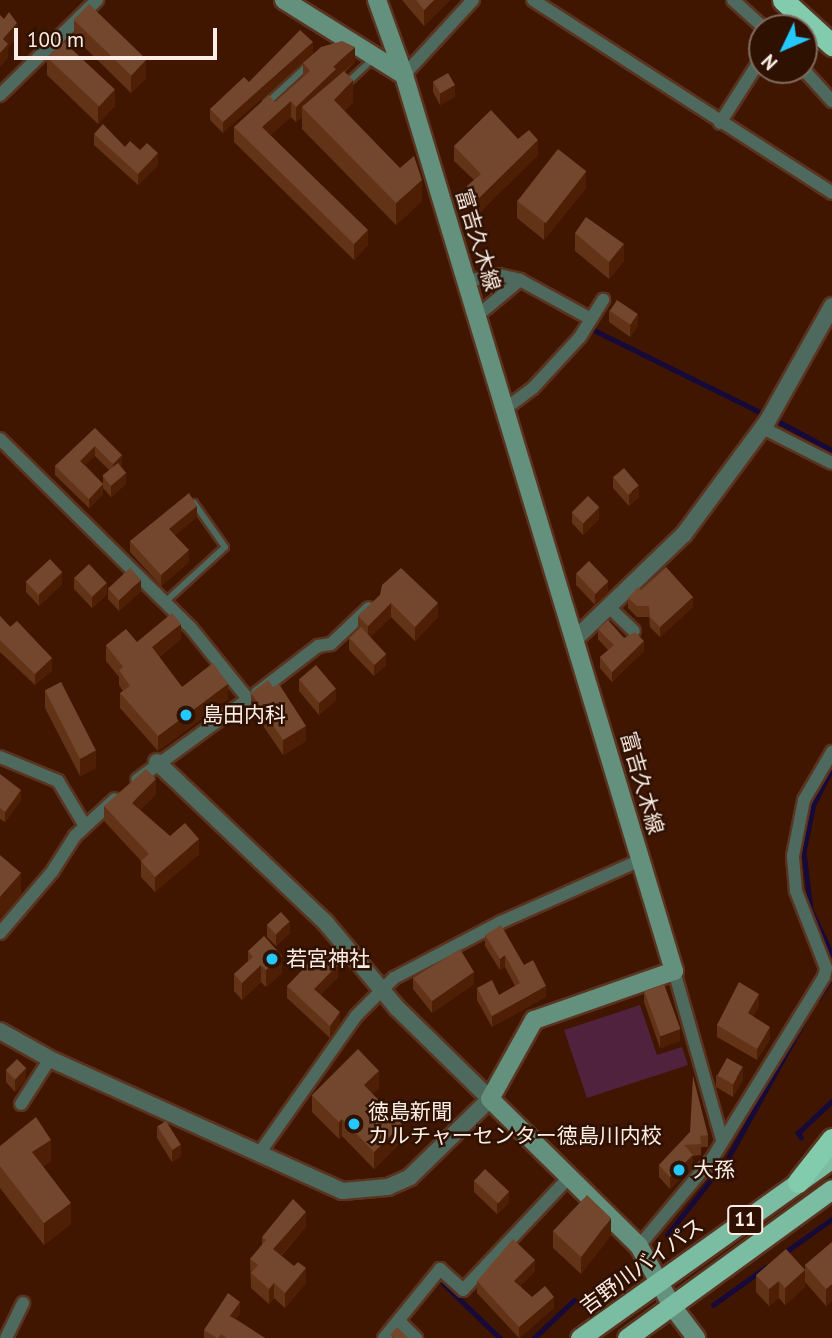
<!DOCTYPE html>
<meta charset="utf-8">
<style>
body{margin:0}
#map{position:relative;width:832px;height:1338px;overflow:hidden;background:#401600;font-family:"PT Sans","Noto Sans JP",sans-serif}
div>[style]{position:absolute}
.green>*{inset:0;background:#50223d}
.stream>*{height:4.5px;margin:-2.25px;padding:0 2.25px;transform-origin:2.25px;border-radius:2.25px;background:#150a39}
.roads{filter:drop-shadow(2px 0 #5a3420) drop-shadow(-2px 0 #5a3420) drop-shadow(0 2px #5a3420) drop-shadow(0 -2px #5a3420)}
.service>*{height:6px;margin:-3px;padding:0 3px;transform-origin:3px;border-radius:3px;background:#4e6a5e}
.minor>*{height:12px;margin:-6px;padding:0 6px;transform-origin:6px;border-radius:6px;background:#4e6a5e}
.tertiary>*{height:16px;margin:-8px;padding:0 8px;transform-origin:8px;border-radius:8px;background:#4e6a5e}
.secondary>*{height:18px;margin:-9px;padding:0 9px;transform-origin:9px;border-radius:9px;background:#63917e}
.trunk>*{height:19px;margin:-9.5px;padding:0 9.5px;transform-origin:9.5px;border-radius:9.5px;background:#7bbda2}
.motorway>*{height:21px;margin:-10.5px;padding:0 10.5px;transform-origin:10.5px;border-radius:10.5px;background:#82cbad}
.wall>*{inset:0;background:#633317}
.shaded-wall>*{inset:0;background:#4e1f04}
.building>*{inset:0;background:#73472d;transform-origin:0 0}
.dots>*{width:19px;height:19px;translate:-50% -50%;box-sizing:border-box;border:4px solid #2f1102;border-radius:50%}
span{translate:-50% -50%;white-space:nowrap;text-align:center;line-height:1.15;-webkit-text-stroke:5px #2f1102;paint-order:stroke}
.shield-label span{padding:2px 5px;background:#2f1102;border:2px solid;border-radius:5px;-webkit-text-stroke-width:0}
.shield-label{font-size:19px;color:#fceee7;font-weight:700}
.street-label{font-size:21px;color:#fceee7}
.poi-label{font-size:21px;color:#fceee7}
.left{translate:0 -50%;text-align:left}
.north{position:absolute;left:748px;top:14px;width:70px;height:70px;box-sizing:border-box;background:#2f1102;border:2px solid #81695e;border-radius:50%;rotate:226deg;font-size:19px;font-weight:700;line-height:28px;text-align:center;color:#fceee7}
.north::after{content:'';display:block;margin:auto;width:24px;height:32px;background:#23c9fe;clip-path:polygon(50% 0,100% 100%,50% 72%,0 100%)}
.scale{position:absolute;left:14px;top:28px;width:203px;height:32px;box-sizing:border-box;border:4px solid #fceee7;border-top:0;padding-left:9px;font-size:21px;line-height:24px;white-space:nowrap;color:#fceee7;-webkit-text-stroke:5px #2f1102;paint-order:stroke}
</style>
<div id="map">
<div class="green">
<div style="clip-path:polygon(640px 1005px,657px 1055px,682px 1047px,688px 1065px,587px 1098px,564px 1030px)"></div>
</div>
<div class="stream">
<div style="left:590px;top:328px;width:196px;rotate:26.3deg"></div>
<div style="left:774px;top:419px;width:66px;rotate:28.1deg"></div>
<div style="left:832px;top:769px;width:39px;rotate:117deg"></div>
<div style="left:814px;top:804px;width:49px;rotate:101.8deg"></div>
<div style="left:804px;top:852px;width:58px;rotate:83.1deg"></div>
<div style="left:811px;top:910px;width:49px;rotate:64.5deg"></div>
<div style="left:818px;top:999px;width:26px;rotate:-58deg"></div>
<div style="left:801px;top:1138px;width:6px;rotate:-121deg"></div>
<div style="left:798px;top:1133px;width:47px;rotate:-43.3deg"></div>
<div style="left:667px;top:1235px;width:98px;rotate:-51.6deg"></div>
<div style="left:728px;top:1158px;width:157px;rotate:-61deg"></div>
<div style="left:784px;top:1253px;width:59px;rotate:-35.3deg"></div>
<div style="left:443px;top:1283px;width:79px;rotate:44deg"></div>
<div style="left:713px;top:1305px;width:65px;rotate:-35.6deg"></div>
<div style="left:534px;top:1338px;width:55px;rotate:-43.5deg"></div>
</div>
<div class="roads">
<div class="service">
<div style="left:346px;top:84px;width:38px;rotate:-43deg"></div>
<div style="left:267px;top:103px;width:56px;rotate:-42.8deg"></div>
<div style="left:165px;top:602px;width:81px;rotate:-42.5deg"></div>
<div style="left:225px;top:547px;width:54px;rotate:-125.2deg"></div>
</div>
<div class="minor">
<div style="left:533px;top:0;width:356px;rotate:32.8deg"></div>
<div style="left:733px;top:0;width:42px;rotate:42.1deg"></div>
<div style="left:804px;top:70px;width:42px;rotate:47.9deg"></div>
<div style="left:404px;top:75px;width:102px;rotate:-47.4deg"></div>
<div style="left:0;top:95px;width:136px;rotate:-44.4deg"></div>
<div style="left:720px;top:123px;width:78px;rotate:-57.5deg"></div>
<div style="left:466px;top:281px;width:34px;rotate:-10deg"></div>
<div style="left:499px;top:275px;width:22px;rotate:13deg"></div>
<div style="left:477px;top:316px;width:56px;rotate:-39.9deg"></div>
<div style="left:520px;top:280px;width:81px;rotate:28.8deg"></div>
<div style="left:505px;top:409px;width:35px;rotate:-37deg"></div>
<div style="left:533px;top:388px;width:69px;rotate:-47.3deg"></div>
<div style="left:580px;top:337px;width:44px;rotate:-58.1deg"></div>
<div style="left:763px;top:428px;width:77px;rotate:26.9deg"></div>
<div style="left:0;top:439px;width:269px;rotate:44.7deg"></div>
<div style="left:191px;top:628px;width:91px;rotate:51.2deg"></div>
<div style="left:248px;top:699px;width:137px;rotate:143.9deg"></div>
<div style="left:610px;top:608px;width:33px;rotate:44deg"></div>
<div style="left:257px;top:693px;width:77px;rotate:-37.6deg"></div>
<div style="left:318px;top:646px;width:13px;rotate:-9deg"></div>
<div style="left:331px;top:644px;width:52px;rotate:-43.5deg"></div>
<div style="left:0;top:757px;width:63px;rotate:22.5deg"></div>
<div style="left:58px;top:781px;width:52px;rotate:59deg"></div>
<div style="left:0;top:933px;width:80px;rotate:-49.6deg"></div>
<div style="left:52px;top:872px;width:43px;rotate:-57.4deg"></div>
<div style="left:75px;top:836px;width:54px;rotate:-42.8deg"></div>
<div style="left:674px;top:971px;width:175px;rotate:74.1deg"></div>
<div style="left:21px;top:1104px;width:54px;rotate:-57.2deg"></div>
<div style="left:258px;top:1155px;width:170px;rotate:-54.8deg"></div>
<div style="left:356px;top:1016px;width:54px;rotate:-45deg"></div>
<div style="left:394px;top:978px;width:121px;rotate:-27.6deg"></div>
<div style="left:501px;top:922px;width:153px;rotate:-23.9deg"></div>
<div style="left:639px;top:1246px;width:114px;rotate:-50deg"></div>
<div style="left:712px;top:1159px;width:214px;rotate:-58.4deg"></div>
<div style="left:824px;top:977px;width:9px;rotate:-77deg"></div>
<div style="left:826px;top:968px;width:83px;rotate:-111.3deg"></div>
<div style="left:796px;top:891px;width:35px;rotate:-95deg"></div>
<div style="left:793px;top:856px;width:57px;rotate:-78.9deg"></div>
<div style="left:804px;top:800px;width:56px;rotate:-59.7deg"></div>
<div style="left:400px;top:1322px;width:23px;rotate:45deg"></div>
<div style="left:6px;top:1338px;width:39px;rotate:-64deg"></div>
<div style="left:384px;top:1338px;width:89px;rotate:-50.9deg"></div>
<div style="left:440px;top:1269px;width:31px;rotate:42deg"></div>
<div style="left:463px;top:1290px;width:156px;rotate:-46.8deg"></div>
</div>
<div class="tertiary">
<div style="left:575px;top:639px;width:151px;rotate:-43.9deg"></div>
<div style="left:684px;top:534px;width:139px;rotate:-53.5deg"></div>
<div style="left:767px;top:422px;width:133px;rotate:-60.7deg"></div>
<div style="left:0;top:1031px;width:57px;rotate:29.2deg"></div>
<div style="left:50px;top:1059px;width:321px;rotate:24.3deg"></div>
<div style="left:343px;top:1191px;width:45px;rotate:-5.1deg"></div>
<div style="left:388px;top:1187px;width:24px;rotate:-24deg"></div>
<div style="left:410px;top:1177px;width:112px;rotate:-44.3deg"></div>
<div style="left:490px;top:1099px;width:130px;rotate:-135.6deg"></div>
<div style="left:397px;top:1008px;width:112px;rotate:-129.9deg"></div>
<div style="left:325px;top:922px;width:232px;rotate:-136.4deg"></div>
</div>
<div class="secondary">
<div style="left:284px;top:0;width:142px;rotate:32deg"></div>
<div style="left:377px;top:0;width:80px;rotate:70.2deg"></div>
<div style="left:404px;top:75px;width:936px;rotate:73.23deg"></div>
<div style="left:674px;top:971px;width:148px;rotate:160.7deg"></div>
<div style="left:534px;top:1020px;width:90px;rotate:119.1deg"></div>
<div style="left:490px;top:1099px;width:209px;rotate:44.6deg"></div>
<div style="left:639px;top:1246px;width:68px;rotate:61.2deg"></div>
<div style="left:672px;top:1306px;width:40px;rotate:53deg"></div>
</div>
<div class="trunk">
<div style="left:580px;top:1338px;width:310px;rotate:-35.5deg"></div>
<div style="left:627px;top:1338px;width:253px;rotate:-36deg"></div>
</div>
<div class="motorway">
<div style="left:783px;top:0;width:67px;rotate:42.6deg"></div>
<div style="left:798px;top:1182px;width:55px;rotate:-51.7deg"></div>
</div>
</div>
<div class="wall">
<div style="clip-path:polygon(402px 0,450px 0,424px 26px)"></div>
<div style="clip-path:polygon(74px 20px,146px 78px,131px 93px,74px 37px)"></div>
<div style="clip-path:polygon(47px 58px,115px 106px,98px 124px,47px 75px)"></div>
<div style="clip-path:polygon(355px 62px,345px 72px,353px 102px,344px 111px,422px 201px,396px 225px,302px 129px,302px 117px,296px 122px,291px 117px,270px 135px,368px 245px,354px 260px,234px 142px,234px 127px,275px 102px,303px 78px,303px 63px)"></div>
<div style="clip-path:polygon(433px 81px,455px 97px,440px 105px,433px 92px)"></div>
<div style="clip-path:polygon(249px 82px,223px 133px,210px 120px,210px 109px)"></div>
<div style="clip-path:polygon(94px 134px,125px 147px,140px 150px,158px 165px,138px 185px,94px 145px)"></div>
<div style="clip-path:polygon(518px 139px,538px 155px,478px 214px,467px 201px,467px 186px,474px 180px,454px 161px,454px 146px)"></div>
<div style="clip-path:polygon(586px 188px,544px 240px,517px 218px,517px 201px)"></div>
<div style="clip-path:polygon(575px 233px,624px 261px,609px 279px,575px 251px)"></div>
<div style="clip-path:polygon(609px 310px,638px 326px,630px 337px,609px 322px)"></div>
<div style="clip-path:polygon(evenodd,95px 428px,122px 465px,120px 466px,126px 484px,111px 497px,103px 488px,103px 494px,89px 508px,55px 475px,55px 466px,95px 428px,95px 456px,109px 470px,103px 476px,103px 484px,85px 465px,95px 456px)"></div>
<div style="clip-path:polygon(613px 477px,639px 497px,629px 506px,613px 488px)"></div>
<div style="clip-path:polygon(572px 512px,599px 519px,583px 535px,572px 523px)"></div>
<div style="clip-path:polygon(197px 517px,175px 535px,189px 562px,161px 586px,130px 552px,130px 541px)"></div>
<div style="clip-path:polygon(576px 574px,608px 593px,595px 605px,576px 585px)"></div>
<div style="clip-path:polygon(74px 577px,107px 594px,92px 608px,74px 589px)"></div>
<div style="clip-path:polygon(26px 581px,62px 584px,39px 606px,26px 592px)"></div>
<div style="clip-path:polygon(108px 588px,141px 591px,119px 611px,108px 599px)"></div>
<div style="clip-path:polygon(641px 590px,693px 607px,660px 637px,650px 627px,649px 617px,637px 617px,628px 608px,628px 598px)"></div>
<div style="clip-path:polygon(380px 595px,438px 617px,415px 641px,391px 617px,370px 637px,386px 665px,374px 676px,349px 650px,349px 638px,358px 630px,358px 616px)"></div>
<div style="clip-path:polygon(0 616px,52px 670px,35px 685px,0 652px)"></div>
<div style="clip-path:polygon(598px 629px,624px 638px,644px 651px,612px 682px,600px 668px,600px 657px,608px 650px,598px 639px)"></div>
<div style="clip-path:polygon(181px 639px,159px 657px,182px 687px,228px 699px,158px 751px,120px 708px,120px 693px,123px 691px,119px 685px,119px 677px,106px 661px,106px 645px)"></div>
<div style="clip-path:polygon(299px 679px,336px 700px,319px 715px,299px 691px)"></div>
<div style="clip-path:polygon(45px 690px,96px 768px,80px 776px,45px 708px)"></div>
<div style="clip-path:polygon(251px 693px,306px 741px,283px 755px,251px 708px)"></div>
<div style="clip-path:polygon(0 774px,21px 800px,5px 822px,0 819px)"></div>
<div style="clip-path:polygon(156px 794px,140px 810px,170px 836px,199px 854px,155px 892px,141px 877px,141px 861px,104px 821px,104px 806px)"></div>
<div style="clip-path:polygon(267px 925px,290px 933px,276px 946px,267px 937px)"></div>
<div style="clip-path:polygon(485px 935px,524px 965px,546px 997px,492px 1027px,477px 1000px,477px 988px,499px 995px,515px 986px,505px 967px,500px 970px,485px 946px)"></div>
<div style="clip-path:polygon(248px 951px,282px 973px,266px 987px,261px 982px,242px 1000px,234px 991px,234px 974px,248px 961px)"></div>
<div style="clip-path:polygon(338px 977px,320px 995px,340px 1024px,330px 1038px,287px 998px,287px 986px)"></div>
<div style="clip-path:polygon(413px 978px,474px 984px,432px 1013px,413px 989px)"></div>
<div style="clip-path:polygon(644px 991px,680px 1041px,660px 1048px,644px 1002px)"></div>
<div style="clip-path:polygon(759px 1006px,753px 1016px,770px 1039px,757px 1060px,717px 1037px,717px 1025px)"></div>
<div style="clip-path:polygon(6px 1071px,26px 1080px,15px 1092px,6px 1082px)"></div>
<div style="clip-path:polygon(716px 1075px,743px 1079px,733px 1097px,716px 1087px)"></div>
<div style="clip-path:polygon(379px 1088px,372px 1094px,402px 1141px,374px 1169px,342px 1136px,339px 1139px,312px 1112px,312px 1095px)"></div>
<div style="clip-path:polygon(157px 1126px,181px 1156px,172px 1162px,157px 1138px)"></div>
<div style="clip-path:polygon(690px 1132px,708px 1135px,708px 1147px,701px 1147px,701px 1155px,693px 1156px,693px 1167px,670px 1189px,659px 1177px,659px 1165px)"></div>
<div style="clip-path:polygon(0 1146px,51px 1161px,43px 1166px,71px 1224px,44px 1245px,0 1188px)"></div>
<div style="clip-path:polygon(474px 1180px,509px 1203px,497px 1214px,474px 1192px)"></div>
<div style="clip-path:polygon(306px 1227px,281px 1256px,306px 1283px,285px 1308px,274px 1298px,269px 1304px,251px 1288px,250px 1259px,262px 1245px,262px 1237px)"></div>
<div style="clip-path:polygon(553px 1231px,611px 1235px,581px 1274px,553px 1248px)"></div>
<div style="clip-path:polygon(832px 1242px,832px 1301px,826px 1306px,805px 1282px,805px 1265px)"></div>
<div style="clip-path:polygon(535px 1271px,520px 1286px,532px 1297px,554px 1308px,519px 1338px,477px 1293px,477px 1281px)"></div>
<div style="clip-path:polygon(756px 1275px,805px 1287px,785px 1305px,779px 1298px,769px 1306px,756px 1292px)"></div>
<div style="clip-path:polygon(240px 1313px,236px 1319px,265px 1338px,204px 1338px,204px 1330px)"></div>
</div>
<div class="shaded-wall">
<div style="clip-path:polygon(434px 0,450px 0,424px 26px,424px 10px)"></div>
<div style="clip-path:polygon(17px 23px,17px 38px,8px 48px,8px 58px,0 67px,0 53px,3px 39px)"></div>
<div style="clip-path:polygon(313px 42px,313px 54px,223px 133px,223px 122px)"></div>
<div style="clip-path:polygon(355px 47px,355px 62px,302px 107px,302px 117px,296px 122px,296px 107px,333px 67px)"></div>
<div style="clip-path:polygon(146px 60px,146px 78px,131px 93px,131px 76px)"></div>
<div style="clip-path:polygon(353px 80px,353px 102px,334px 121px,334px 100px)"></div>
<div style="clip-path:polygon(455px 85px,455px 97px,440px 105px,440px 93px)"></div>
<div style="clip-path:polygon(115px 89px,115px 106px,98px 124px,98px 107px)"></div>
<div style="clip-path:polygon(291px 101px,291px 117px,262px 143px,262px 127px)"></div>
<div style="clip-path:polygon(538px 140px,538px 155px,478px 214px,478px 199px)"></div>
<div style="clip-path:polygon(158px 153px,158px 165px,138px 185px,138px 174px)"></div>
<div style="clip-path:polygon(586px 171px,586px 188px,544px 240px,544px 223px)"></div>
<div style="clip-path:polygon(422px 180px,422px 201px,396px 225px,396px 203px)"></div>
<div style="clip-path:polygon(368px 230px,368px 245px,354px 260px,354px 244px)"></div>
<div style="clip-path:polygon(624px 244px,624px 261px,609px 279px,609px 262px)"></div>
<div style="clip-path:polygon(638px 314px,638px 326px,630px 337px,630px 325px)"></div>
<div style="clip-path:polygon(95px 446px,95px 456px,80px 470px,80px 461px)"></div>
<div style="clip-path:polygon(122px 455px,122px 465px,113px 473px,113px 464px)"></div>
<div style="clip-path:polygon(126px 473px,126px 484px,111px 497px,111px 486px)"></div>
<div style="clip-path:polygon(103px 484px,103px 494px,89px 508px,89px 499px)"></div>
<div style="clip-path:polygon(639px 486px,639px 497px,629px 506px,629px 495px)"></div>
<div style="clip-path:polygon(197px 506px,197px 517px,169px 540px,169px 529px)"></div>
<div style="clip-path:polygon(599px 507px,599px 519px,583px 535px,583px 523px)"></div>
<div style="clip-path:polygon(189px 550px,189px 562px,161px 586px,161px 575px)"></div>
<div style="clip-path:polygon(62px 572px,62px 584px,39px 606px,39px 595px)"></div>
<div style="clip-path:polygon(141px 580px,141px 591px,119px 611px,119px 600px)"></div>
<div style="clip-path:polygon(608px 581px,608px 593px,595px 605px,595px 594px)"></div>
<div style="clip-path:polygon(107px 583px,107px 594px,92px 608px,92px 596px)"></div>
<div style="clip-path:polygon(693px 597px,693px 607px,660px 637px,660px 627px)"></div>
<div style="clip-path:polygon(391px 603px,391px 617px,368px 640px,368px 626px)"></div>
<div style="clip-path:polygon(438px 603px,438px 617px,415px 641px,415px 627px)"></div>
<div style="clip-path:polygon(181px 624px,181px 639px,152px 662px,152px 647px)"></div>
<div style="clip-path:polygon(644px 641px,644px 651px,612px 682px,612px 672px)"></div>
<div style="clip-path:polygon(386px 654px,386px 665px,374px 676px,374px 665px)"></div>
<div style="clip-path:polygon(52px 658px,52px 670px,35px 685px,35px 674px)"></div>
<div style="clip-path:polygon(228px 684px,228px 699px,158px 751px,158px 736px)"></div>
<div style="clip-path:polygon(336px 689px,336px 700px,319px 715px,319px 703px)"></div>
<div style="clip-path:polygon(306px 726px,306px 741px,283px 755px,283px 740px)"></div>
<div style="clip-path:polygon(96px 751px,96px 768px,80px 776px,80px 759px)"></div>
<div style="clip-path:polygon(156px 779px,156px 794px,132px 818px,132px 803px)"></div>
<div style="clip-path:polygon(21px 790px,21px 800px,5px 822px,5px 812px)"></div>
<div style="clip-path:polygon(199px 839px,199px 854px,155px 892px,155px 877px)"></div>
<div style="clip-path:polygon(21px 873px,21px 895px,0 919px,0 897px)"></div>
<div style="clip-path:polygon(290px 922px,290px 933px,276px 946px,276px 935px)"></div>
<div style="clip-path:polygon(505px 955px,505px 967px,500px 970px,500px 959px)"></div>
<div style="clip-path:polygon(282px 956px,282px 973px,266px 987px,266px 970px)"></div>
<div style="clip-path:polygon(261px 965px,261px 982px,242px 1000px,242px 983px)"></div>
<div style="clip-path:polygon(338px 965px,338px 977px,314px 1001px,314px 989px)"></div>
<div style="clip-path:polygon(474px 972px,474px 984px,432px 1013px,432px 1001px)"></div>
<div style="clip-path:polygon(546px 986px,546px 997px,492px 1027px,492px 1016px)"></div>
<div style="clip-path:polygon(759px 994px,759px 1006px,748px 1025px,748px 1013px)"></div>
<div style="clip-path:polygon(340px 1012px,340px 1024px,330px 1038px,330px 1026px)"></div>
<div style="clip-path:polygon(770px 1027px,770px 1039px,757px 1060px,757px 1049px)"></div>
<div style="clip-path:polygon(680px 1029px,680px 1041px,660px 1048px,660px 1036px)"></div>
<div style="clip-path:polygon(743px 1067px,743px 1079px,733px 1097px,733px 1085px)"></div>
<div style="clip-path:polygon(26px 1068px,26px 1080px,15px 1092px,15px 1080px)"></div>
<div style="clip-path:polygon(379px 1071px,379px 1088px,364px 1102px,364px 1085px)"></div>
<div style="clip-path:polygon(342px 1119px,342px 1136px,339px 1139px,339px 1122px)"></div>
<div style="clip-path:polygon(402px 1124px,402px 1141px,374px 1169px,374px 1152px)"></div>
<div style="clip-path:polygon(51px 1140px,51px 1161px,32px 1173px,32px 1152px)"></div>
<div style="clip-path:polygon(181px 1145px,181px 1156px,172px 1162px,172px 1150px)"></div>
<div style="clip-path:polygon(693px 1155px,693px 1167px,670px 1189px,670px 1177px)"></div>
<div style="clip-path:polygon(509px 1191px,509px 1203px,497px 1214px,497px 1203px)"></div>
<div style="clip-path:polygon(71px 1203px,71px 1224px,44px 1245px,44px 1223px)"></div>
<div style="clip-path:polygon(306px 1212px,306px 1227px,273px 1264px,273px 1249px)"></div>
<div style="clip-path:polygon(611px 1218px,611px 1235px,581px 1274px,581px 1257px)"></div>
<div style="clip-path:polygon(535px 1260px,535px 1271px,514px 1292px,514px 1281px)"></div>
<div style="clip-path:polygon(306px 1268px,306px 1283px,285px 1308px,285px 1293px)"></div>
<div style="clip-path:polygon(805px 1270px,805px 1287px,785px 1305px,785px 1288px)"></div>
<div style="clip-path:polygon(779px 1281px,779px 1298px,769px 1306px,769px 1289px)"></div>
<div style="clip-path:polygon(274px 1283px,274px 1298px,269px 1304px,269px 1289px)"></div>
<div style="clip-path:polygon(832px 1284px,832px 1301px,826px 1306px,826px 1289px)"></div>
<div style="clip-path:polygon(554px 1297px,554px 1308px,519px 1338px,519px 1327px)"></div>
<div style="clip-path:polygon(240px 1302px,240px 1313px,230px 1327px,230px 1316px)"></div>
</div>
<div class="building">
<div style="clip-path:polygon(416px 0,434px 0,424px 10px)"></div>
<div style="left:89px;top:4px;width:80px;height:22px;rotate:44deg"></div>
<div style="clip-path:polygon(9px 12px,17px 23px,3px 39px,8px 44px,0 53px,0 15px,4px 19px)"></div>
<div style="clip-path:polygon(300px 30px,313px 42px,223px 122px,210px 109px,244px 77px,249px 82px)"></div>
<div style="left:63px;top:41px;width:71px;height:23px;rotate:43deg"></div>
<div style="clip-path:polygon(342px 41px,355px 47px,333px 67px,336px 69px,296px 107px,291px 101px,262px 127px,368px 230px,354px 244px,234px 127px,269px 95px,275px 102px,310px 71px,303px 63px,321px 47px)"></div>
<div style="clip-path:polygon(344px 71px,353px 80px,334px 100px,400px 168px,414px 156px,422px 180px,396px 203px,302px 107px)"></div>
<div style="left:448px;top:73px;width:14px;height:17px;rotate:60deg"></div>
<div style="clip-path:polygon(491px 110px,518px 139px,529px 130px,538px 140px,478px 199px,467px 186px,481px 174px,454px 146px)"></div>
<div style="clip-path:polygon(103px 124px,125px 147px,130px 141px,140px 150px,147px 143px,158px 153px,138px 174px,94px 134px)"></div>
<div style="left:558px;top:149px;width:36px;height:66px;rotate:38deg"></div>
<div style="clip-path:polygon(586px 217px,624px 244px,609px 262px,575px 233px)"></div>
<div style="left:617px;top:300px;width:25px;height:13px;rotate:34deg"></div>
<div style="clip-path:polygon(95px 428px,122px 455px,113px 464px,95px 446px,80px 461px,103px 484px,89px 499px,55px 466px)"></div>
<div style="left:118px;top:463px;width:13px;height:20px;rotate:51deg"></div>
<div style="left:624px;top:468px;width:23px;height:14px;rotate:50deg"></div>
<div style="clip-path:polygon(189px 493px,197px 506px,169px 529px,189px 550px,161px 575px,130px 541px)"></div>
<div style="left:588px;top:496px;width:16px;height:23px;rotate:45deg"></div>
<div style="left:50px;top:559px;width:18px;height:33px;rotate:47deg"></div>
<div style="left:589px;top:561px;width:28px;height:18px;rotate:46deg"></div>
<div style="left:89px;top:564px;width:26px;height:20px;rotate:47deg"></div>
<div style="clip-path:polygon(666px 567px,693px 597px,660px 627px,650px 617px,649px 606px,637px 606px,628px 598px,638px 587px,641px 590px)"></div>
<div style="left:130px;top:568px;width:16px;height:30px;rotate:47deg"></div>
<div style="clip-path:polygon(401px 568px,438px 603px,415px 627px,391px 603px,368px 626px,358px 616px,380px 595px,382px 585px)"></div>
<div style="clip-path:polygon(172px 613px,181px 624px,152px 647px,182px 687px,213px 663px,228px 684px,158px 736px,120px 693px,130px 686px,119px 670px,123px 667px,106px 645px,126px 629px,137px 642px)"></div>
<div style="clip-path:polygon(0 616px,10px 627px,17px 621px,52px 658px,35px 674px,0 640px)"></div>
<div style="clip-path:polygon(608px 620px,624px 638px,635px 632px,644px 641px,612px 672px,600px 657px,614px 645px,598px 629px)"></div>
<div style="left:361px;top:627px;width:37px;height:16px;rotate:47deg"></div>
<div style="left:316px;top:665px;width:31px;height:22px;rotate:50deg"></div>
<div style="clip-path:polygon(268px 680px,273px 687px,279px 684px,306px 726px,283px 740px,251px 693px)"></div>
<div style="left:61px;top:682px;width:77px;height:18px;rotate:63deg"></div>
<div style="clip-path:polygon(146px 769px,156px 779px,132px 803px,170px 836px,185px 823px,199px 839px,155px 877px,141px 861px,149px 854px,104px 806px)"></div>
<div style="clip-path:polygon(0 774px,21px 790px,5px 812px,0 808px)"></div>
<div style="clip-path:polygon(0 855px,21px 873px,0 897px)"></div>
<div style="left:281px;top:912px;width:13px;height:19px;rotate:48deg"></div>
<div style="clip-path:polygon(501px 925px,524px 965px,533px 960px,546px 986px,492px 1016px,477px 988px,492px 980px,499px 995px,520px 983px,505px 955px,500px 959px,485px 935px)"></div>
<div style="clip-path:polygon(264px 936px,282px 956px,266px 970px,261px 965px,242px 983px,234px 974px,253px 957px,248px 951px)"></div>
<div style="clip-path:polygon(322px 949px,338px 965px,314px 989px,340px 1012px,330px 1026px,287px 986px)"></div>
<div style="clip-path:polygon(460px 949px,474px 972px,432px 1001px,413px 978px)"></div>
<div style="clip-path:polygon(739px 982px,759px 994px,748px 1013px,770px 1027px,757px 1049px,717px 1025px)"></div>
<div style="left:664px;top:984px;width:48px;height:21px;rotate:70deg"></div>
<div style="clip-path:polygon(358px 1049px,379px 1071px,364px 1085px,402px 1124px,374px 1152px,342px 1119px,339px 1122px,312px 1095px)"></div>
<div style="left:727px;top:1058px;width:18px;height:20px;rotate:29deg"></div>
<div style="left:17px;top:1059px;width:13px;height:16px;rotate:45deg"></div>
<div style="clip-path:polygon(693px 1076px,708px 1135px,700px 1136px,701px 1144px,684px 1145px,693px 1155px,670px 1177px,659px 1165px,690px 1132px)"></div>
<div style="clip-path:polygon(36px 1117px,51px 1140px,32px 1152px,71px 1203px,44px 1223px,0 1166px,0 1146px)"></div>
<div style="left:166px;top:1121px;width:28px;height:10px;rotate:58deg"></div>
<div style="left:485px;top:1169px;width:33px;height:16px;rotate:43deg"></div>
<div style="clip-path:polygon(587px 1195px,611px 1218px,581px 1257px,553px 1231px)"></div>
<div style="clip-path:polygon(293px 1199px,306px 1212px,273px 1249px,294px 1266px,298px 1262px,306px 1268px,285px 1293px,274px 1283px,269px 1289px,251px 1273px,258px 1265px,250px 1259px,266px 1240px,262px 1237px)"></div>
<div style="clip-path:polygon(513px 1239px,535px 1260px,514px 1281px,532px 1297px,545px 1286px,554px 1297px,519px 1327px,477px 1281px)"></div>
<div style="clip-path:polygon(832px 1242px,832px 1284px,826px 1289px,805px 1265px)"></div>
<div style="clip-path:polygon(786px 1249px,805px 1270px,785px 1288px,779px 1281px,769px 1289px,756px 1275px)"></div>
<div style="clip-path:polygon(228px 1293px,240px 1302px,230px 1316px,265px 1338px,227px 1338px,221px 1334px,218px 1338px,217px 1338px,204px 1330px)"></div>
<div style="clip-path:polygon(397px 1327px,408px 1338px,393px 1338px,390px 1335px)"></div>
</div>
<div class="dots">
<div style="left:186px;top:715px;background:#23c9fe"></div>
<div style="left:272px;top:959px;background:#23c9fe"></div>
<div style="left:354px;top:1124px;background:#23c9fe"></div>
<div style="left:679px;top:1170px;background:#23c9fe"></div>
</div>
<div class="shield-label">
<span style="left:745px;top:1220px">11</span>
</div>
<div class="street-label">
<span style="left:478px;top:240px;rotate:73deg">富吉久木線</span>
<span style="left:642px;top:783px;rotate:74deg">富吉久木線</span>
<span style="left:642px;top:1266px;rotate:-36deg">吉野川バイパス</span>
</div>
<div class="poi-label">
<span class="left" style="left:202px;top:715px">島田内科</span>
<span class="left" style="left:286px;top:959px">若宮神社</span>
<span class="left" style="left:368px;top:1124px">徳島新聞<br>カルチャーセンター徳島川内校</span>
<span class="left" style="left:693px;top:1170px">大孫</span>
</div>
<div class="north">N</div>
<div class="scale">100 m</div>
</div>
